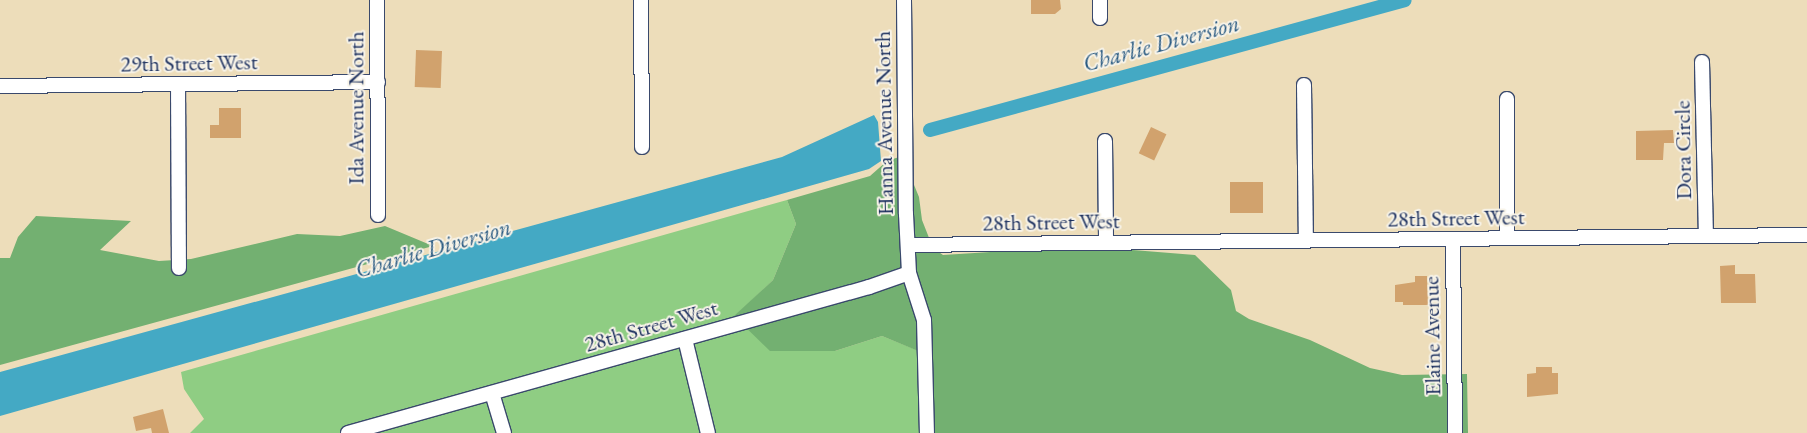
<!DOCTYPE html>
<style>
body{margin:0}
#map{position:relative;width:1807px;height:433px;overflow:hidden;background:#edddba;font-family:"EB Garamond",serif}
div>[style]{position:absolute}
.green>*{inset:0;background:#8fcd83}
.forest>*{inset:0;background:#73b071}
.water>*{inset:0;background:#44a9c4}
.canal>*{height:14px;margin:-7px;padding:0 7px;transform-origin:7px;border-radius:7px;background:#44a9c4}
.building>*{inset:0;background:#d1a26d;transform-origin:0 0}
.roads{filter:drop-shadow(1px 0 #3a496c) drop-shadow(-1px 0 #3a496c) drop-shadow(0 1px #3a496c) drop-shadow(0 -1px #3a496c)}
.minor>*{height:14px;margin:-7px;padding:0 7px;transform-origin:7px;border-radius:7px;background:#fff}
span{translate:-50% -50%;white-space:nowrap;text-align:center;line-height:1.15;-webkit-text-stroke:4px #f7f3e8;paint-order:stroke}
.street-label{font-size:22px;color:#1b2f5e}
.water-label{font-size:24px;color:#295a82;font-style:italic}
</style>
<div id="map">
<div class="green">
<div style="clip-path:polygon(787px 200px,796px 224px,773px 280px,735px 316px,835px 351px,882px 336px,924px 353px,930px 433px,190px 433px,204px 419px,184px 389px,181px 372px)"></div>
</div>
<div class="forest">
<div style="clip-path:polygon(902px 156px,919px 197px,922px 220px,933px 248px,943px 255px,1083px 246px,1195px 255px,1231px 290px,1236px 311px,1249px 319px,1310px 340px,1370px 368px,1402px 375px,1467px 374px,1468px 433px,930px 433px,923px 353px,882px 336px,835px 351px,770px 351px,734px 316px,773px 280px,796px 224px,787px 200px,870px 176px,887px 161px)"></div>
<div style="clip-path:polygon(36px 216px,131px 221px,100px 250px,159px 261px,191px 259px,297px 234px,340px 236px,385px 226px,433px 246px,0 365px,0 258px,10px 258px,18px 237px)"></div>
</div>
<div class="water">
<div style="clip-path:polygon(874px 115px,878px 122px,881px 161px,869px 169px,0 416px,0 372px,782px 157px)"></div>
</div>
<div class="canal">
<div style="left:930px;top:130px;width:492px;rotate:-15.3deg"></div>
</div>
<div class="building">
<div style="clip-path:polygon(1031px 0,1060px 0,1061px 9px,1055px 14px,1031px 14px)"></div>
<div style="left:416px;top:50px;width:26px;height:37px;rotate:2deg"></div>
<div style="clip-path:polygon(219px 108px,241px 108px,241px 138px,210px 138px,210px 125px,219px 125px)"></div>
<div style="left:1151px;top:127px;width:17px;height:29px;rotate:25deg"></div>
<div style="clip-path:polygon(1673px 130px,1674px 143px,1664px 143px,1663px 160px,1636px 160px,1636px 131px)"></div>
<div style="left:1230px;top:182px;width:33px;height:31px"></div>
<div style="clip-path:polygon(1735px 265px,1735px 274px,1755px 274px,1756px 303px,1721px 303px,1720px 266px)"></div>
<div style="clip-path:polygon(1415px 276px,1427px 276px,1428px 305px,1403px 305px,1403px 302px,1395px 302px,1395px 285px,1415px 282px)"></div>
<div style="clip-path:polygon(1536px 367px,1552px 367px,1552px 373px,1558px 373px,1558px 394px,1527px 397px,1527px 374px,1536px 373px)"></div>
<div style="clip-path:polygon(163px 409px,169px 433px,152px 433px,151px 428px,136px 431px,133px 417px)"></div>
</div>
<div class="roads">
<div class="minor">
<div style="left:377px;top:0;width:215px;rotate:89.7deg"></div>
<div style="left:641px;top:0;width:147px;rotate:89.6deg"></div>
<div style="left:904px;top:0;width:214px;rotate:89.5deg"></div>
<div style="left:906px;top:214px;width:59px;rotate:87.1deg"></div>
<div style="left:909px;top:273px;width:49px;rotate:72.3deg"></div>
<div style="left:924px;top:320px;width:113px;rotate:88.5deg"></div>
<div style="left:1100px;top:0;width:18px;rotate:90deg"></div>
<div style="left:1702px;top:62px;width:174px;rotate:88.7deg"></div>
<div style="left:178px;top:84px;width:184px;rotate:89.7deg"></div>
<div style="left:1304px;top:85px;width:156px;rotate:89.3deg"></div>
<div style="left:0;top:86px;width:378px;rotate:-0.6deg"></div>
<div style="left:1507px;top:99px;width:139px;rotate:90deg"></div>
<div style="left:1105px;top:141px;width:101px;rotate:89.4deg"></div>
<div style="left:1453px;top:239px;width:194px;rotate:89.4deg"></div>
<div style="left:908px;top:245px;width:899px;rotate:-0.64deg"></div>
<div style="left:685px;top:339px;width:97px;rotate:76.3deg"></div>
<div style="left:492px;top:393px;width:42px;rotate:73.3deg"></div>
<div style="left:348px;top:433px;width:541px;rotate:-15.65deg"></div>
<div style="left:869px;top:287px;width:42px;rotate:-19.3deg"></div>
</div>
</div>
<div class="street-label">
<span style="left:189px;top:63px;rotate:-1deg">29th Street West</span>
<span style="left:356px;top:108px;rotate:-90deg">Ida Avenue North</span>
<span style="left:884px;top:123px;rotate:-91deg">Hanna Avenue North</span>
<span style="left:1683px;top:150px;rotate:-91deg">Dora Circle</span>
<span style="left:1456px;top:218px;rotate:-1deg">28th Street West</span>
<span style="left:1051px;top:222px;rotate:-1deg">28th Street West</span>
<span style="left:651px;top:326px;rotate:-16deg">28th Street West</span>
<span style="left:1432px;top:336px;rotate:-91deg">Elaine Avenue</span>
</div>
<div class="water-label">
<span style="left:1161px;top:43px;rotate:-15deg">Charlie Diversion</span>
<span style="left:433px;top:248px;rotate:-16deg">Charlie Diversion</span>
</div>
</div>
